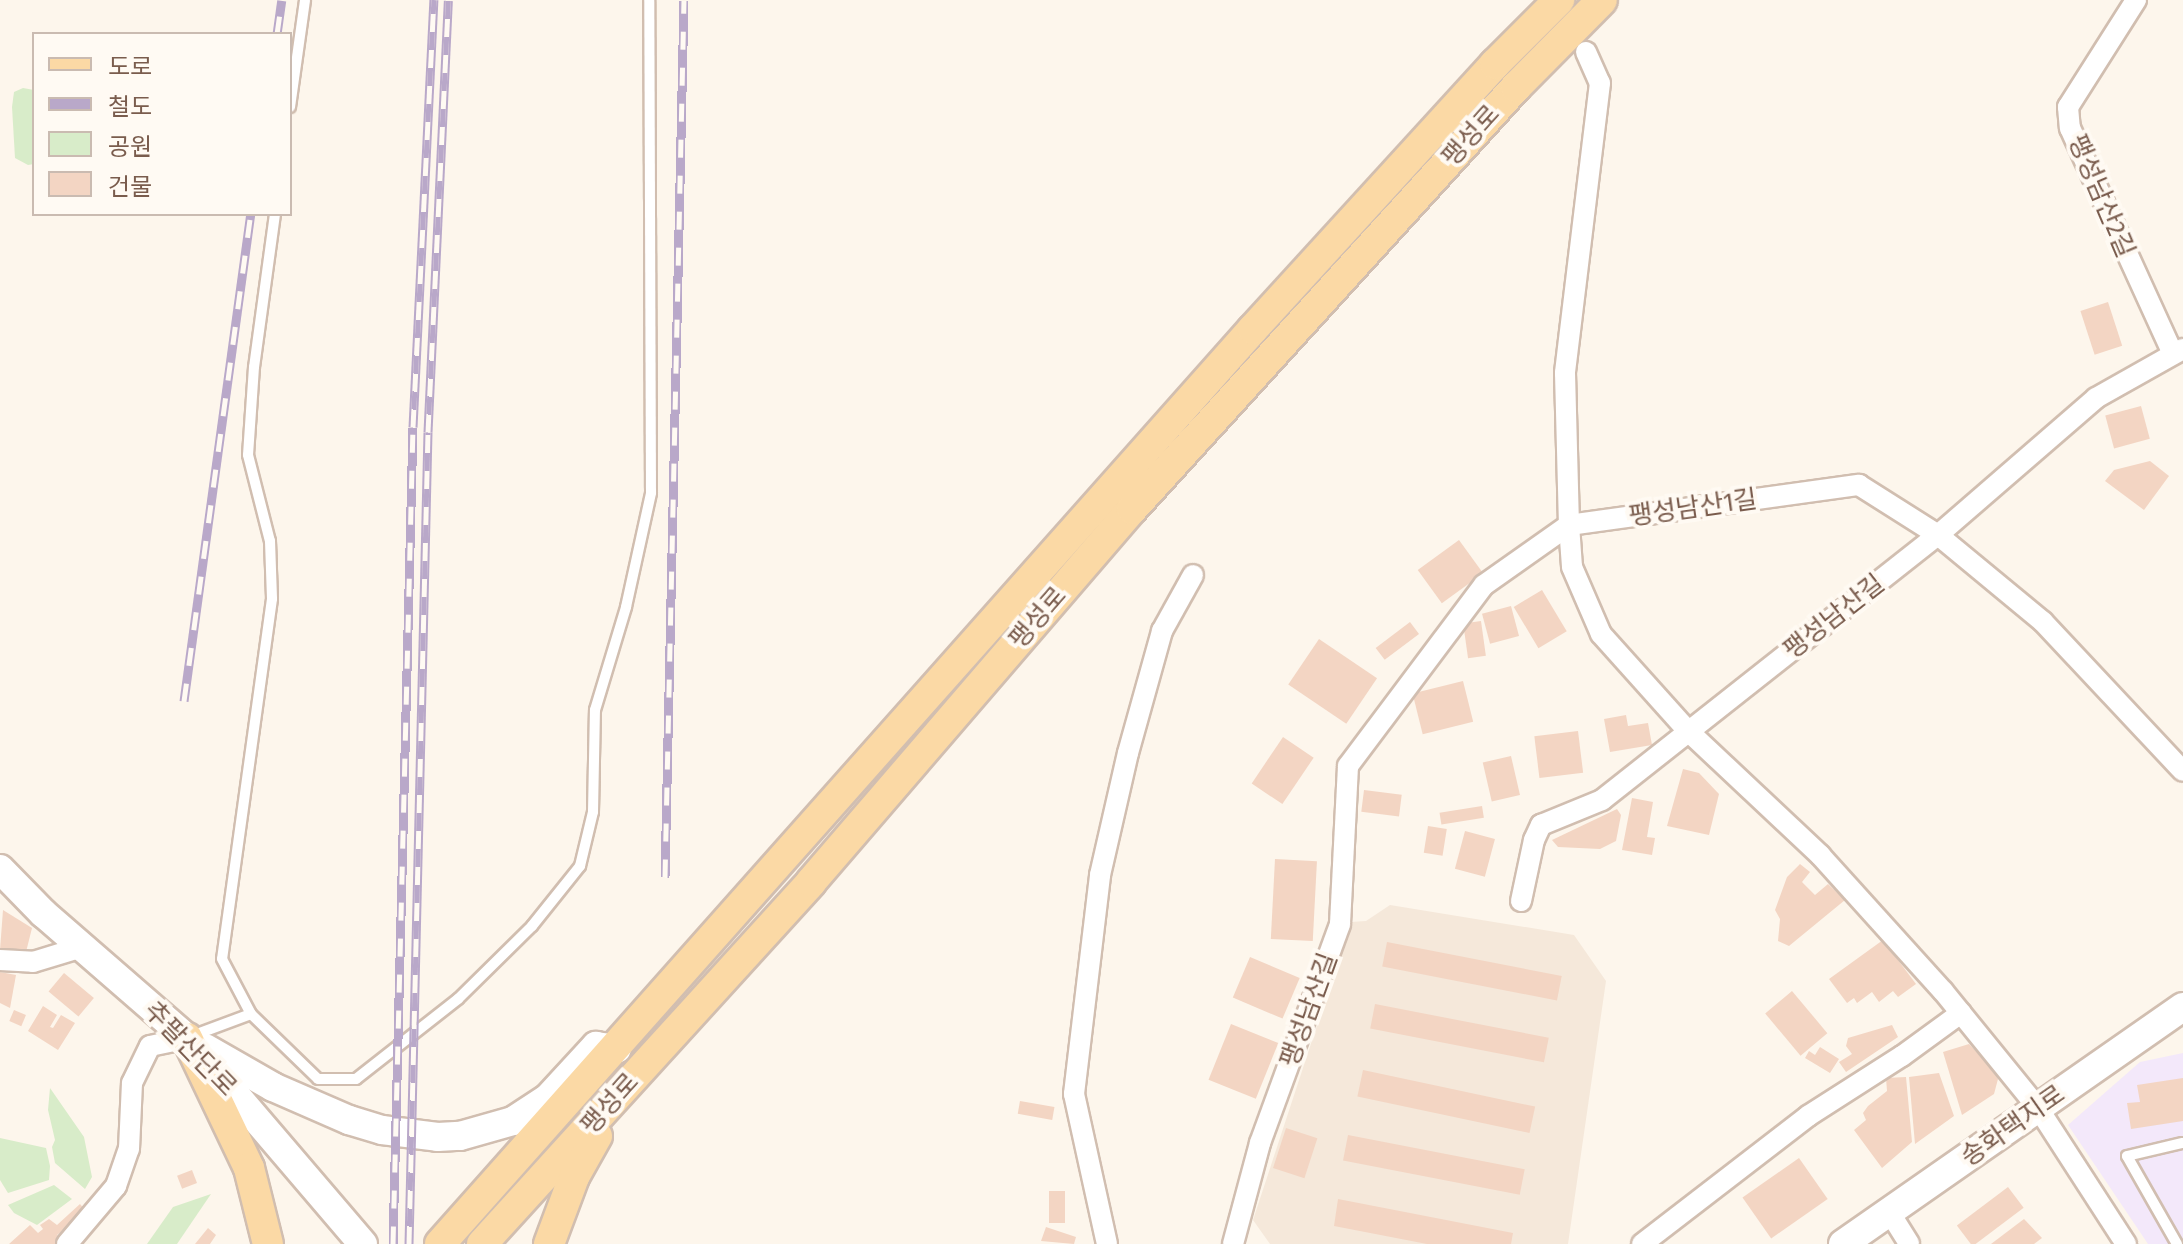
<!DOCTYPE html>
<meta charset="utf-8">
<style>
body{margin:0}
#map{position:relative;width:2183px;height:1244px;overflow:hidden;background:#fdf6ec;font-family:"Fira Sans Condensed","Noto Sans KR",sans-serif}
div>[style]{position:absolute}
.residential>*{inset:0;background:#f5e8da}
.education>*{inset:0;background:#f3e8fa}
.green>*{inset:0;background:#d8ecc9}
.building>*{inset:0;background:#f3d5c3;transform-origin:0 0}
.roads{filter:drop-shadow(2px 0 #d1beb0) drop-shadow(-2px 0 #d1beb0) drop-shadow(0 2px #d1beb0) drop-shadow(0 -2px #d1beb0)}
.lane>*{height:10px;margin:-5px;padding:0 5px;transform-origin:5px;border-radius:5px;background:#fff}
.street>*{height:20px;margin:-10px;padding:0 10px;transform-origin:10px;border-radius:10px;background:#fff}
.secondary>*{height:28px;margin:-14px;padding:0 14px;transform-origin:14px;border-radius:14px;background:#fff}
.primary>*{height:30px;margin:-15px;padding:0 15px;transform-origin:15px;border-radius:15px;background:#fbd9a5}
.rail>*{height:9px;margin-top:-4.5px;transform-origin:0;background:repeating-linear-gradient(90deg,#fffaf3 0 18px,#b9a8c9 0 36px);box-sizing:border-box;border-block:2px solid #b9a8c9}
span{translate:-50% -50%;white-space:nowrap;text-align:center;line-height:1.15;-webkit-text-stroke:8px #fffaf3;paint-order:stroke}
.street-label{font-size:26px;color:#7a5c4d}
.legend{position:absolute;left:32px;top:32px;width:260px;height:184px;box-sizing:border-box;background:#fffaf3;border:2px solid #cabbb1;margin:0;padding:10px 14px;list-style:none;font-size:24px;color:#7a5c4d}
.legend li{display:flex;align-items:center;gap:16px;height:40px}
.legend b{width:40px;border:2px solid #cabbb1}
</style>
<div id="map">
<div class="residential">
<div style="clip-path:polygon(1390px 905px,1574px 935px,1606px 981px,1568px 1244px,1270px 1244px,1253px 1220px,1351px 922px,1366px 921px)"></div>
</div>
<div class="education">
<div style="clip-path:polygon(2183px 1053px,2183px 1244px,2148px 1244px,2068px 1125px,2140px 1062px)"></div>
</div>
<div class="green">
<div style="clip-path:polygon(23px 88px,34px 90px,34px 164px,28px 165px,15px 158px,12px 107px,14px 92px)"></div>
<div style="clip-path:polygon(50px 1088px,84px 1137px,92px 1177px,85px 1189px,55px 1163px,52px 1147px,55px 1140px,48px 1110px)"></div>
<div style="clip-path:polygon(0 1138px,46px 1148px,50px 1166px,49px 1180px,8px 1193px,0 1180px)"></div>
<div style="clip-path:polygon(54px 1185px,72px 1199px,37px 1225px,14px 1213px,8px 1205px)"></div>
<div style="clip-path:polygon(211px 1194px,177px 1244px,147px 1244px,173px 1207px)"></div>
</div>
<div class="building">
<div style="left:2108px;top:302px;width:46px;height:29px;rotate:72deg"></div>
<div style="left:2141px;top:406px;width:34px;height:37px;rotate:75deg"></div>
<div style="clip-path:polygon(2150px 461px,2169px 476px,2144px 510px,2105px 481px,2114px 470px)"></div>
<div style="left:1459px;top:540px;width:41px;height:51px;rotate:54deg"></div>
<div style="left:1542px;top:590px;width:48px;height:33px;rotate:59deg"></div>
<div style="left:1511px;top:606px;width:31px;height:30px;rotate:75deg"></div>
<div style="left:1481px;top:621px;width:35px;height:18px;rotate:82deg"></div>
<div style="left:1410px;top:622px;width:15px;height:43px;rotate:53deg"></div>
<div style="left:1319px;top:639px;width:70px;height:55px;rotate:34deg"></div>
<div style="left:1463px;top:681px;width:42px;height:52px;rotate:76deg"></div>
<div style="clip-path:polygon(1626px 715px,1628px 726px,1648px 723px,1652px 745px,1610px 752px,1604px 719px)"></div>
<div style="left:1578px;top:731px;width:42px;height:44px;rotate:83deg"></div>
<div style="left:1283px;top:737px;width:37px;height:56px;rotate:34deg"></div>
<div style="left:1511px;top:756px;width:40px;height:29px;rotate:77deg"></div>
<div style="clip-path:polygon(1683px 769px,1699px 773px,1719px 794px,1709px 835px,1667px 826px)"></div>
<div style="left:1364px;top:790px;width:38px;height:22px;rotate:7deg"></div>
<div style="clip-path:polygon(1632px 798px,1653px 802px,1647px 837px,1655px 838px,1652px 855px,1622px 850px)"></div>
<div style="left:1482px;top:806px;width:12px;height:43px;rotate:81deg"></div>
<div style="clip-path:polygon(1617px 809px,1621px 815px,1616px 841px,1600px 849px,1558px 847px,1552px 840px)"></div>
<div style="left:1428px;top:826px;width:19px;height:27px;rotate:9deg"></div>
<div style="left:1465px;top:831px;width:31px;height:39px;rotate:15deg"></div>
<div style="left:1275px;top:859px;width:42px;height:80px;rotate:3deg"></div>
<div style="clip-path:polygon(1800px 864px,1810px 872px,1802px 882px,1815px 895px,1828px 884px,1845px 900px,1789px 946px,1778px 941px,1780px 919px,1775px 910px,1787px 877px)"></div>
<div style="clip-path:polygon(3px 910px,32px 928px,26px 952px,0 950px)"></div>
<div style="clip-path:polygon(1883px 940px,1916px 984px,1898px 997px,1893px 991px,1879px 1002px,1872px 992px,1857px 1003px,1854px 998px,1847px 1003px,1829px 979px)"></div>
<div style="left:1387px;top:942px;width:178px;height:25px;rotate:11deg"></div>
<div style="left:1250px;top:957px;width:54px;height:44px;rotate:23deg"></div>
<div style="clip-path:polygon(0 972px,16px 975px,10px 1008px,0 1003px)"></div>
<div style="left:64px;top:973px;width:39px;height:24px;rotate:40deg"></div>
<div style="left:1792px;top:991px;width:55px;height:35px;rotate:50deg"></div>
<div style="left:1375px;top:1004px;width:177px;height:25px;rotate:11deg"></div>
<div style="clip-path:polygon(43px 1006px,57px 1015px,50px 1027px,53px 1028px,61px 1015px,75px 1023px,58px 1050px,28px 1031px)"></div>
<div style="left:14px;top:1010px;width:13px;height:12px;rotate:23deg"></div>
<div style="left:1231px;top:1024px;width:51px;height:60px;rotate:22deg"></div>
<div style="clip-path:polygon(1892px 1025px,1898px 1037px,1846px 1072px,1839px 1062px,1852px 1054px,1846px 1046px,1848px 1038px)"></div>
<div style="clip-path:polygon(1969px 1044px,1995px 1071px,1998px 1079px,1994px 1094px,1962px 1115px,1943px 1052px)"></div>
<div style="clip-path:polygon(1820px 1047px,1839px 1059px,1830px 1073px,1805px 1058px,1809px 1051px,1815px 1055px)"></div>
<div style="left:1363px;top:1070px;width:176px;height:27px;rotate:12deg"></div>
<div style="clip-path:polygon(1939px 1073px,1954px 1116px,1915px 1144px,1909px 1077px)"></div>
<div style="clip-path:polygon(1906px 1077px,1912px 1142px,1882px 1168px,1854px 1130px,1866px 1120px,1863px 1113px,1868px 1106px,1887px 1091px,1886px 1078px)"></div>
<div style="clip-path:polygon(2183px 1078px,2183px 1121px,2131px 1129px,2127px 1103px,2140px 1102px,2137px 1085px)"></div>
<div style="left:1020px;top:1101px;width:35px;height:13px;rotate:10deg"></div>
<div style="left:1286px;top:1128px;width:33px;height:42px;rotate:18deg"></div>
<div style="left:1348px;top:1135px;width:180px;height:26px;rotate:11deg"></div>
<div style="left:1799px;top:1158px;width:50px;height:69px;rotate:55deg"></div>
<div style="left:192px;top:1170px;width:14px;height:16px;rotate:69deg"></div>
<div style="left:2008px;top:1187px;width:26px;height:64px;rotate:53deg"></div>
<div style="left:1049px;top:1191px;width:16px;height:32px"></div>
<div style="clip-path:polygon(1338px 1199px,1513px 1233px,1511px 1244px,1427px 1244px,1334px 1226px)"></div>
<div style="clip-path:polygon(80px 1204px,87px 1212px,57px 1235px,66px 1244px,9px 1244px,30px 1225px,38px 1233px,43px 1229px,40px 1225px,49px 1219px,57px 1225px)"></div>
<div style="clip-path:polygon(2024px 1219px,2042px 1238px,2034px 1244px,1991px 1244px)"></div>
<div style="clip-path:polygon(1046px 1227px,1076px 1237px,1074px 1244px,1041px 1241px)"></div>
<div style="clip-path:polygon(208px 1228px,216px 1235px,210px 1244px,195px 1244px)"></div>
</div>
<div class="roads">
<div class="lane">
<div style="left:290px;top:107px;width:108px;rotate:-82deg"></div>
<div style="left:275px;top:214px;width:154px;rotate:97.8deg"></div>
<div style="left:254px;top:367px;width:88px;rotate:93.9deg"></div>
<div style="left:248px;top:455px;width:89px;rotate:75.7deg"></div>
<div style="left:270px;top:541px;width:58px;rotate:88deg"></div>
<div style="left:272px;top:599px;width:363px;rotate:97.9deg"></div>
<div style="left:222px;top:959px;width:62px;rotate:62.2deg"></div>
<div style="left:251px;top:1014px;width:93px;rotate:44.1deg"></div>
<div style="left:318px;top:1079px;width:38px"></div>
<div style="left:356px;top:1079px;width:130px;rotate:-38.1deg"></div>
<div style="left:458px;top:999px;width:104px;rotate:-44.6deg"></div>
<div style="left:532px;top:926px;width:77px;rotate:-51.3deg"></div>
<div style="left:580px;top:866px;width:56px;rotate:-76.5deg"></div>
<div style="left:593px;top:812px;width:102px;rotate:-88.9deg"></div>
<div style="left:595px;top:710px;width:108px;rotate:-73.2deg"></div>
<div style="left:626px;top:607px;width:117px;rotate:-77.6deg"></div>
<div style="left:651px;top:493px;width:493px;rotate:-90.2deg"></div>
<div style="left:189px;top:1037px;width:66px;rotate:-20.4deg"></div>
<div style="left:2177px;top:1244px;width:101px;rotate:-119.6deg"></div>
<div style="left:2127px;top:1156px;width:57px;rotate:-13.3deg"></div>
</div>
<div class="street">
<div style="left:2136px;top:0;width:127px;rotate:122.4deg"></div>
<div style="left:2068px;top:107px;width:21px;rotate:85deg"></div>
<div style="left:2070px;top:128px;width:248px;rotate:65.5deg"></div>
<div style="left:1586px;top:52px;width:34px;rotate:66deg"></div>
<div style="left:1600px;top:83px;width:292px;rotate:96.9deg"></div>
<div style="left:1565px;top:373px;width:152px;rotate:88.5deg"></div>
<div style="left:1569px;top:525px;width:42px;rotate:85.9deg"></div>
<div style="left:1572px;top:567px;width:73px;rotate:66.6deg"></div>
<div style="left:1601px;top:634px;width:129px;rotate:48.1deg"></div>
<div style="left:1687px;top:730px;width:183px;rotate:43.2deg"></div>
<div style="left:1820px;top:855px;width:183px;rotate:47.9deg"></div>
<div style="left:1943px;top:991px;width:151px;rotate:50.9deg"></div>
<div style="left:2038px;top:1108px;width:162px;rotate:57.1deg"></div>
<div style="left:1521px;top:901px;width:62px;rotate:-78deg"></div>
<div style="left:1534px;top:840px;width:17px;rotate:-65deg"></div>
<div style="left:1541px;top:825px;width:66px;rotate:-22.3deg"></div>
<div style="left:1602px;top:800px;width:428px;rotate:-38.3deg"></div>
<div style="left:1938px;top:535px;width:209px;rotate:-40.9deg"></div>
<div style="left:2096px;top:398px;width:100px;rotate:-29.4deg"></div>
<div style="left:0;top:960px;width:33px;rotate:3deg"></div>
<div style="left:33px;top:962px;width:51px;rotate:-17deg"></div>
<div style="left:1890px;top:1213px;width:36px;rotate:58deg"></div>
<div style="left:67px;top:1244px;width:76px;rotate:-49.8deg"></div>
<div style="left:116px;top:1186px;width:39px;rotate:-71deg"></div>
<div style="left:129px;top:1149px;width:66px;rotate:-87.4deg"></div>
<div style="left:132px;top:1083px;width:41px;rotate:-64.1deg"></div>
<div style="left:150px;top:1046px;width:38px;rotate:-12deg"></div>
<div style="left:1107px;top:1244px;width:154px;rotate:-102.4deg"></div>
<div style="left:1074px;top:1094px;width:221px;rotate:-83.2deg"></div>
<div style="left:1100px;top:875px;width:125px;rotate:-77.1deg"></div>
<div style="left:1128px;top:753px;width:127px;rotate:-74.4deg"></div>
<div style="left:1162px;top:631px;width:64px;rotate:-61deg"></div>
<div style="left:1233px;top:1244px;width:105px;rotate:-75deg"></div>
<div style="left:1260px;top:1143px;width:233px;rotate:-69.9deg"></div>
<div style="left:1340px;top:924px;width:158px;rotate:-87.1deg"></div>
<div style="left:1348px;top:766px;width:226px;rotate:-53.1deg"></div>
<div style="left:1484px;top:585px;width:104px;rotate:-35.2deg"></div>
<div style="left:1569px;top:525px;width:293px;rotate:-7.9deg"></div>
<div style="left:1859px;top:485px;width:93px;rotate:32.3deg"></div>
<div style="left:1938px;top:535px;width:136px;rotate:39.6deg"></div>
<div style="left:2043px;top:622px;width:204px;rotate:46.8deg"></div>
<div style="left:1642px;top:1244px;width:210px;rotate:-37.6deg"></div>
<div style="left:1808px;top:1116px;width:112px;rotate:-32.6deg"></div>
<div style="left:1902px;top:1056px;width:73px;rotate:-36.1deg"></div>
</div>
<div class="secondary">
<div style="left:0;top:869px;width:62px;rotate:45.7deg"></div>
<div style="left:43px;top:913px;width:191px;rotate:41deg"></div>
<div style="left:187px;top:1038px;width:271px;rotate:49.5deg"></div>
<div style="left:205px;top:1048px;width:78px;rotate:29.8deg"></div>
<div style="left:273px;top:1087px;width:83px;rotate:23.5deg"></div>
<div style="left:349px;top:1120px;width:34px;rotate:17deg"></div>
<div style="left:382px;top:1130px;width:56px;rotate:7.1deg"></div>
<div style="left:438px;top:1137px;width:22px;rotate:-3deg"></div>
<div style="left:460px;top:1136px;width:55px;rotate:-15.8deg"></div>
<div style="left:513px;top:1121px;width:42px;rotate:-33.3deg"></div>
<div style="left:548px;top:1098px;width:71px;rotate:-47.3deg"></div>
<div style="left:596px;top:1046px;width:21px;rotate:8deg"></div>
<div style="left:1843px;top:1244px;width:414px;rotate:-34.9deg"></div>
</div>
<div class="primary">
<div style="left:187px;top:1038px;width:144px;rotate:64.5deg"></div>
<div style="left:249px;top:1168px;width:78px;rotate:76deg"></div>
<div style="left:440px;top:1244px;width:1224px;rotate:-48.38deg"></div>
<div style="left:1253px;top:329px;width:359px;rotate:-47.6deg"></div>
<div style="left:1495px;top:64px;width:91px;rotate:-45deg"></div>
<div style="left:482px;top:1244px;width:489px;rotate:-47.7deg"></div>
<div style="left:811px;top:882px;width:492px;rotate:-49.3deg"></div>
<div style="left:1132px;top:509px;width:571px;rotate:-47.7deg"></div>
<div style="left:1516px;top:87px;width:122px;rotate:-45.3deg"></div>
<div style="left:549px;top:1244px;width:72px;rotate:-69.5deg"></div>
<div style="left:574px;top:1177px;width:47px;rotate:-60.7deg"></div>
</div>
</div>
<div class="rail">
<div style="left:277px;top:34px;width:34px;rotate:-82deg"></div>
<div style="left:184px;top:701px;width:492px;rotate:-82.2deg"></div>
<div style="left:665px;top:877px;width:877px;rotate:-88.76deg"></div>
<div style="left:393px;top:1244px;width:817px;rotate:-88.6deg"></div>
<div style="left:413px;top:427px;width:428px;rotate:-87.2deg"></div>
<div style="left:409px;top:1244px;width:812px;rotate:-88.66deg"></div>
<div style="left:428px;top:432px;width:432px;rotate:-87.3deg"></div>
</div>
<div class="street-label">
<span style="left:1471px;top:136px;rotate:-48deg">팽성로</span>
<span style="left:2101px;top:196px;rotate:67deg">팽성남산2길</span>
<span style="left:1693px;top:508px;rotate:-8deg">팽성남산1길</span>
<span style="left:1834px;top:617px;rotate:-38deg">팽성남산길</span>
<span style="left:1038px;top:618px;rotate:-49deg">팽성로</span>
<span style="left:1309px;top:1010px;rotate:-70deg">팽성남산길</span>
<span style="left:190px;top:1049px;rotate:46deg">추팔산단로</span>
<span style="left:610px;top:1104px;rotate:-48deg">팽성로</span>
<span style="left:2013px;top:1126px;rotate:-35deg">송화택지로</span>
</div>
<ul class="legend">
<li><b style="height:10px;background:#fbd9a5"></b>도로</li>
<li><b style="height:10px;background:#b9a8c9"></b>철도</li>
<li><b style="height:22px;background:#d8ecc9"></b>공원</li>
<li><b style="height:22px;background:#f3d5c3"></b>건물</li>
</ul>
</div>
